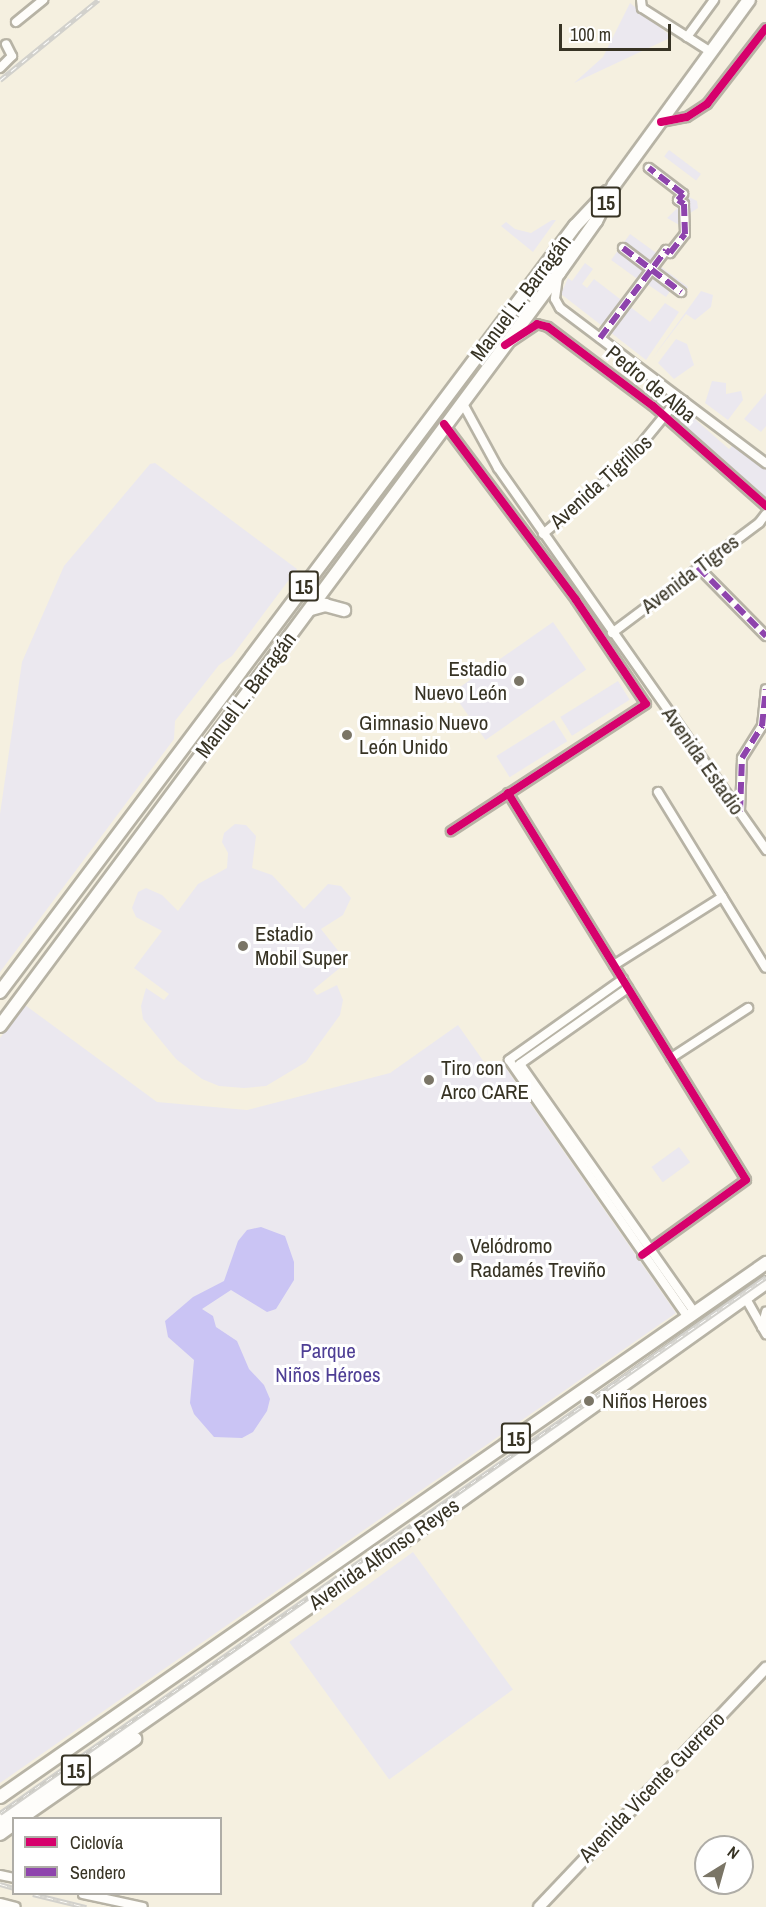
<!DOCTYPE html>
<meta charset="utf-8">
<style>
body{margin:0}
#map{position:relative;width:766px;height:1907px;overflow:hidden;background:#f5f0e0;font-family:"Archivo Narrow",sans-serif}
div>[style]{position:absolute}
.green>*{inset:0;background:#ebe8ef;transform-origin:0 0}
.water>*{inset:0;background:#cac4f4}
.roads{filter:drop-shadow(2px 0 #b7b3a5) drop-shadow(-2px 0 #b7b3a5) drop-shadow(0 2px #b7b3a5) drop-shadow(0 -2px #b7b3a5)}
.minor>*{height:8px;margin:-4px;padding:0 4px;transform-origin:4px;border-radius:4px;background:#fefdfa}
.major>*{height:10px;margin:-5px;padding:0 5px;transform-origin:5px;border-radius:5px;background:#fefdfa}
.highway>*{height:12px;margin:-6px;padding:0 6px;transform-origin:6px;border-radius:6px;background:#fefdfa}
.rail>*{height:4.5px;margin-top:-2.25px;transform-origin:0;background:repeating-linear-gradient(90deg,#fff 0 7px,#d2d1cc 0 14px);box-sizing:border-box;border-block:2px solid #d2d1cc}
.quiet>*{height:6px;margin-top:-3px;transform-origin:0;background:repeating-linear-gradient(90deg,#8e44ad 0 12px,transparent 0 18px)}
.cycleway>*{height:8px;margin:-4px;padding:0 4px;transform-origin:4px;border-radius:4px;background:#d6006c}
.dots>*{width:16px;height:16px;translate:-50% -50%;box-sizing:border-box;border:3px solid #fff;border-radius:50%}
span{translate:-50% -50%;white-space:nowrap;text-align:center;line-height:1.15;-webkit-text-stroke:6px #fff;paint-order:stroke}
.shield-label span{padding:2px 4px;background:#fff;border:2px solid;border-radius:4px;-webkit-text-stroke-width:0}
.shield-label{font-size:20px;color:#373324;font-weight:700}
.street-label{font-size:21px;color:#373324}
.poi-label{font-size:21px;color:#373324}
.right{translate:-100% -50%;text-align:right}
.left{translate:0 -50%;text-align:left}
.park-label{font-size:21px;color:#4e3e95}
.legend{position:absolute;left:12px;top:1817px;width:210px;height:78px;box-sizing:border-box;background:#fff;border:2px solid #afada7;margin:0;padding:8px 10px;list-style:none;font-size:18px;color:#373324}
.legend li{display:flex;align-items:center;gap:12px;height:30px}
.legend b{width:30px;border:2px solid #afada7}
.north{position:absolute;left:694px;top:1835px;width:60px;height:60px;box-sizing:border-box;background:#fff;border:2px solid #afada7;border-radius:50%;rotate:37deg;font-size:16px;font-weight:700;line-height:24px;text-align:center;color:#373324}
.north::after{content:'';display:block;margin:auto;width:21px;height:27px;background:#7a7566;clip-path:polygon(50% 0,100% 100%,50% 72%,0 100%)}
.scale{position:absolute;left:559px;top:24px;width:112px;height:27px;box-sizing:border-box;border:3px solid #373324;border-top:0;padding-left:8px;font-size:18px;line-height:21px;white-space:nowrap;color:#373324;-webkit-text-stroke:4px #fff;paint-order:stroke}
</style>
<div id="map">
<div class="green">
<div style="clip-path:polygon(630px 3px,672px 37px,574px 83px,603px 57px)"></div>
<div style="left:669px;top:150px;width:40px;height:8px;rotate:37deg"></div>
<div style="clip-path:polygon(689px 197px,697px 201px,698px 208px,687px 215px,690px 231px,667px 218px)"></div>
<div style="clip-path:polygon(552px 220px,556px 220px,533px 252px,501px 226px,506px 222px,515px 229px,531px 233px)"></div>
<div style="left:630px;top:234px;width:32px;height:32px;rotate:36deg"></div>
<div style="clip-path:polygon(585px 263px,593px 269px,582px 284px,587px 288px,594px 279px,650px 322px,665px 303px,679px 312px,646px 360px,561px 294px,568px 278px,572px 281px)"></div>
<div style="clip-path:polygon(660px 266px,688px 287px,686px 291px,678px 295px,671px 290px,666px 297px,647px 284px)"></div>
<div style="clip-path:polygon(701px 291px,713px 295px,711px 307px,695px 320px,686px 314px,651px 360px)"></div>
<div style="clip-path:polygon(676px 339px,687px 344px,694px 365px,674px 379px,658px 363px)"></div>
<div style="clip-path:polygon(712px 381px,726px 383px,726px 394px,741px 391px,743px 400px,728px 420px,705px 403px)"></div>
<div style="clip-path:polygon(766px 393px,766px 426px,761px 432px,744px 419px)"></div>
<div style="clip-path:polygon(681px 407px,729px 449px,734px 444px,766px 469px,766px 497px,678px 420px,674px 413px)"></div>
<div style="clip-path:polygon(155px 463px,297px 569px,232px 656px,219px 665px,175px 721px,174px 739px,0 972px,0 814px,22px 662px,64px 566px,150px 464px)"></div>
<div style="left:553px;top:622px;width:58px;height:123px;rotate:55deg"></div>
<div style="left:618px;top:681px;width:22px;height:68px;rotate:58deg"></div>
<div style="left:554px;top:720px;width:25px;height:68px;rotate:58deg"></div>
<div style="clip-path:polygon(235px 824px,246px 825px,256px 836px,252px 868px,272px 875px,304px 909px,328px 884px,341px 886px,351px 898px,343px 915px,321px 929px,347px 962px,313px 990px,317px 995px,337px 985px,343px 1000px,340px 1015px,306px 1062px,266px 1086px,244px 1088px,219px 1086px,202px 1079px,176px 1059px,143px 1019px,141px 1006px,146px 988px,164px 1000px,169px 994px,134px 968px,162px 931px,136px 917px,132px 908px,138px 892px,146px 888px,162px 895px,178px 911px,198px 884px,227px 868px,228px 853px,222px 842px,224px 833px)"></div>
<div style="clip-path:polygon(25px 1005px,157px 1102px,247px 1110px,390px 1073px,458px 1025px,491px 1072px,503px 1064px,676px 1313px,0 1783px,0 1038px)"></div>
<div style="left:679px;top:1147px;width:19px;height:34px;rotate:54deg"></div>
<div style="left:413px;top:1552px;width:170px;height:153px;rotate:54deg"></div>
</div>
<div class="water">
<div style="clip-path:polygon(261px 1227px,285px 1236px,294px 1262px,294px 1280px,276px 1309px,267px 1312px,231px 1290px,202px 1309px,213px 1316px,216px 1327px,237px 1341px,249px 1369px,264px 1385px,270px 1399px,267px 1411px,253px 1432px,242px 1438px,214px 1437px,194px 1414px,190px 1403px,194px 1360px,168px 1337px,165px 1321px,193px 1297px,224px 1281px,238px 1241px,247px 1230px)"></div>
</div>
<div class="roads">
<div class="minor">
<div style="left:641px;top:0;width:8px;rotate:83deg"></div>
<div style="left:642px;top:8px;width:82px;rotate:32.5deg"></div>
<div style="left:16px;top:22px;width:35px;rotate:-39deg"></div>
<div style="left:687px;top:37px;width:46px;rotate:-53.9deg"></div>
<div style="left:0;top:68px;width:17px;rotate:-45deg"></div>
<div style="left:12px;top:56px;width:13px;rotate:-117deg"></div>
<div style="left:661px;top:122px;width:26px;rotate:-11deg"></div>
<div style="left:687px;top:117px;width:24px;rotate:-33deg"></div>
<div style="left:707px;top:104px;width:96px;rotate:-52.2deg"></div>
<div style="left:623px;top:248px;width:73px;rotate:37.2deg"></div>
<div style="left:558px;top:277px;width:22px;rotate:98deg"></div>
<div style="left:555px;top:299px;width:10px;rotate:61deg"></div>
<div style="left:560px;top:308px;width:258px;rotate:37deg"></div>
<div style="left:600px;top:338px;width:110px;rotate:-53.1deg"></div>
<div style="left:666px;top:250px;width:5px;rotate:37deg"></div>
<div style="left:670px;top:253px;width:24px;rotate:-52deg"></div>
<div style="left:685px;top:234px;width:30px;rotate:-92deg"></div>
<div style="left:684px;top:204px;width:7px;rotate:-146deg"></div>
<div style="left:678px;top:200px;width:8px;rotate:-50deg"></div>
<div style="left:683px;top:194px;width:43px;rotate:-142.6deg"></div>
<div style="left:512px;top:341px;width:30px;rotate:-34deg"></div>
<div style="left:537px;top:324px;width:11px;rotate:15deg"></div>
<div style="left:548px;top:327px;width:131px;rotate:37deg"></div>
<div style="left:653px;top:406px;width:151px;rotate:41.5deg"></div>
<div style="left:462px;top:402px;width:75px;rotate:61.4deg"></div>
<div style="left:498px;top:468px;width:467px;rotate:54.9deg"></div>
<div style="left:444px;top:424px;width:220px;rotate:53.1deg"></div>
<div style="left:576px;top:600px;width:125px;rotate:56.1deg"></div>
<div style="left:646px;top:704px;width:233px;rotate:146.9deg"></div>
<div style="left:543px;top:534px;width:106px;rotate:-40.4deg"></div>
<div style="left:624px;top:465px;width:72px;rotate:-50.6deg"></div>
<div style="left:670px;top:409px;width:16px;rotate:-30deg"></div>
<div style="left:698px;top:567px;width:97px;rotate:45.4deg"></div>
<div style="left:612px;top:633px;width:184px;rotate:-36.8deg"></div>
<div style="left:759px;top:523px;width:11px;rotate:-52deg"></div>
<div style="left:658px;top:792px;width:206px;rotate:58.5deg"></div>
<div style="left:508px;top:793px;width:454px;rotate:58.4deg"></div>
<div style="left:746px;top:1180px;width:128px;rotate:144.2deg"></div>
<div style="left:740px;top:811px;width:53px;rotate:-87.8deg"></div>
<div style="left:742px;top:758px;width:38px;rotate:-58deg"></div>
<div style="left:762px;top:726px;width:37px;rotate:-84deg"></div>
<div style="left:614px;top:965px;width:128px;rotate:-32.2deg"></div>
<div style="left:623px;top:979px;width:140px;rotate:144.6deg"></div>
<div style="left:509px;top:1060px;width:314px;rotate:55.2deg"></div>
<div style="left:628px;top:988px;width:132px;rotate:144.9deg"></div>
<div style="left:520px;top:1064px;width:304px;rotate:54.9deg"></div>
<div style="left:671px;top:1058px;width:92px;rotate:-33deg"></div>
<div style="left:745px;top:1297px;width:43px;rotate:60.4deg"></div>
<div style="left:762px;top:1327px;width:16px;rotate:-75deg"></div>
<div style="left:0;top:1875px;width:14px;rotate:12deg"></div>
<div style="left:83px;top:1894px;width:61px;rotate:12.2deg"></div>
<div style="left:0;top:1903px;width:16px;rotate:14deg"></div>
</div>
<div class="major">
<div style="left:539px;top:1907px;width:330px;rotate:-46.5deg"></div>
</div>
<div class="highway">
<div style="left:311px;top:609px;width:15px;rotate:-16deg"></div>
<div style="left:325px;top:605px;width:20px;rotate:15deg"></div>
<div style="left:0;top:992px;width:958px;rotate:-53.11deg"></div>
<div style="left:575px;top:226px;width:47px;rotate:-46.7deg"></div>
<div style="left:0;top:1026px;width:938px;rotate:-53.41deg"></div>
<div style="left:559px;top:273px;width:64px;rotate:-54.6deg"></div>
<div style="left:596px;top:221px;width:40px;rotate:-63.4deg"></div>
<div style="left:614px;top:185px;width:229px;rotate:-53.9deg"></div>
<div style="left:0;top:1797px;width:934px;rotate:-34.88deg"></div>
<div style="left:21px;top:1818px;width:139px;rotate:-34.7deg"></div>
<div style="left:0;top:1822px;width:504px;rotate:-34.82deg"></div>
<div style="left:414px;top:1534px;width:432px;rotate:-35.5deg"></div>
<div style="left:0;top:1834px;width:17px;rotate:-36deg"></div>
</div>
</div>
<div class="rail">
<div style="left:0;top:80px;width:127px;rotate:-39.2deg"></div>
<div style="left:0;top:1813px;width:935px;rotate:-34.98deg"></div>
<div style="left:0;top:1884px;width:15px;rotate:16deg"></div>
<div style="left:33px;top:1894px;width:55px;rotate:13.8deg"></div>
</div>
<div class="quiet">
<div style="left:623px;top:248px;width:73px;rotate:37.2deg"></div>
<div style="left:600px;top:338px;width:110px;rotate:-53.1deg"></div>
<div style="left:666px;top:250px;width:5px;rotate:37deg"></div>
<div style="left:670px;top:253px;width:24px;rotate:-52deg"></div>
<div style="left:685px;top:234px;width:30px;rotate:-92deg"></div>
<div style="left:684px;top:204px;width:7px;rotate:-146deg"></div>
<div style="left:678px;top:200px;width:8px;rotate:-50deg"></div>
<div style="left:683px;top:194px;width:43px;rotate:-142.6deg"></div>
<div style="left:698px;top:567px;width:97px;rotate:45.4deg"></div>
<div style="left:740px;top:812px;width:54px;rotate:-87.9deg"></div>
<div style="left:742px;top:758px;width:38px;rotate:-58deg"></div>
<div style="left:762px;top:726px;width:37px;rotate:-84deg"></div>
</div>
<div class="cycleway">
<div style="left:661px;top:122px;width:26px;rotate:-11deg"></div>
<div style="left:687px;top:117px;width:24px;rotate:-33deg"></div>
<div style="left:707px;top:104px;width:96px;rotate:-52.2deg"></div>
<div style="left:505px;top:345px;width:38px;rotate:-33deg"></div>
<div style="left:537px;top:324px;width:11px;rotate:15deg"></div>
<div style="left:548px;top:327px;width:131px;rotate:37deg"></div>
<div style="left:653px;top:406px;width:151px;rotate:41.5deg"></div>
<div style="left:444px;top:424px;width:220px;rotate:53.1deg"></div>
<div style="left:576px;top:600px;width:125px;rotate:56.1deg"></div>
<div style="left:646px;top:704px;width:233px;rotate:146.9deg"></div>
<div style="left:508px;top:793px;width:454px;rotate:58.4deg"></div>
<div style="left:746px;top:1180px;width:128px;rotate:144.2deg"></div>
</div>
<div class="dots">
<div style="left:519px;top:681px;background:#7a7566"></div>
<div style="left:347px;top:735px;background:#7a7566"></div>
<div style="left:243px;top:946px;background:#7a7566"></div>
<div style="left:429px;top:1080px;background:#7a7566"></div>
<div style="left:458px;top:1258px;background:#7a7566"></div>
<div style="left:589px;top:1401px;background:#7a7566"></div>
</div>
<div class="shield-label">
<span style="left:606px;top:202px">15</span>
<span style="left:304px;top:586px">15</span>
<span style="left:516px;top:1438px">15</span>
<span style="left:76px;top:1770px">15</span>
</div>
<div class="street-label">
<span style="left:521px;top:298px;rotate:-53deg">Manuel L. Barragán</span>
<span style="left:651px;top:384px;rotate:39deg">Pedro de Alba</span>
<span style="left:601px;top:482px;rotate:-42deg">Avenida Tigrillos</span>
<span style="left:690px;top:574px;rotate:-37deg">Avenida Tigres</span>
<span style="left:246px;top:695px;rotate:-53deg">Manuel L. Barragán</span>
<span style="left:703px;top:761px;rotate:55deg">Avenida Estadio</span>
<span style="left:384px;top:1554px;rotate:-35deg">Avenida Alfonso Reyes</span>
<span style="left:652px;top:1787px;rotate:-46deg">Avenida Vicente Guerrero</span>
</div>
<div class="poi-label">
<span class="right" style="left:507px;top:681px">Estadio<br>Nuevo León</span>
<span class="left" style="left:359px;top:735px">Gimnasio Nuevo<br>León Unido</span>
<span class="left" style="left:255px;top:946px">Estadio<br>Mobil Super</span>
<span class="left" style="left:441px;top:1080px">Tiro con<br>Arco CARE</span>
<span class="left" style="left:470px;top:1258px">Velódromo<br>Radamés Treviño</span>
<span class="left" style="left:602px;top:1401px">Niños Heroes</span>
</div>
<div class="park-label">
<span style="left:328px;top:1363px">Parque<br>Niños Héroes</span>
</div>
<ul class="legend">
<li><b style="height:8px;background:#d6006c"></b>Ciclovía</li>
<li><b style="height:8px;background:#8e44ad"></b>Sendero</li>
</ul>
<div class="north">N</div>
<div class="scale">100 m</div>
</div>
